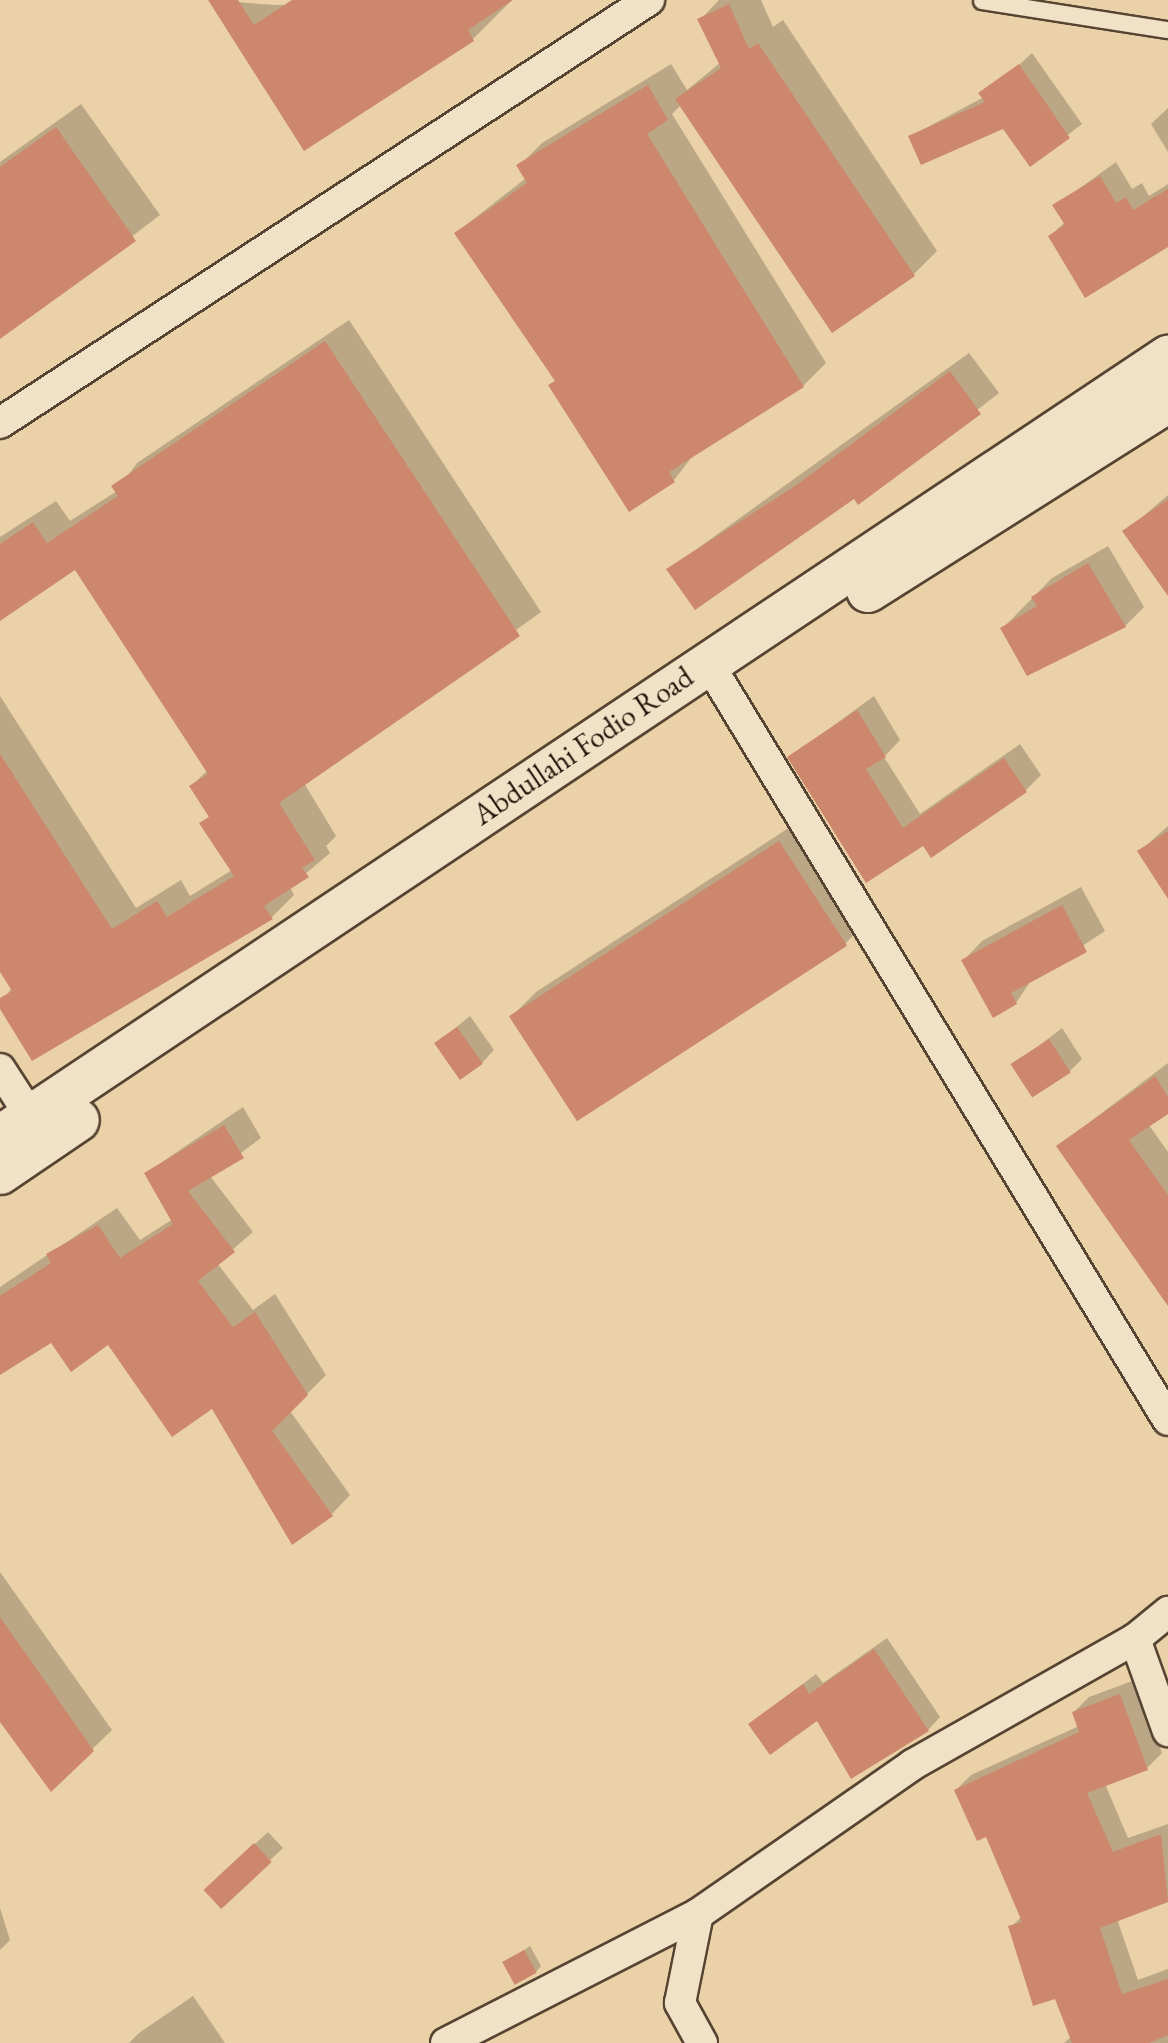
<!DOCTYPE html>
<style>
body{margin:0}
#map{position:relative;width:1168px;height:2043px;overflow:hidden;background:#ead1a7;font-family:"EB Garamond",serif}
div>[style]{position:absolute}
.shadow>*{inset:0;background:#0003;transform-origin:0 0}
.building>*{inset:0;background:#cd876d;transform-origin:0 0}
.roads{filter:drop-shadow(2px 0 #564432) drop-shadow(-2px 0 #564432) drop-shadow(0 2px #564432) drop-shadow(0 -2px #564432)}
.service>*{height:16px;margin:-8px;padding:0 8px;transform-origin:8px;border-radius:8px;background:#f1e1c6}
.minor>*{height:30px;margin:-15px;padding:0 15px;transform-origin:15px;border-radius:15px;background:#f1e1c6}
.secondary>*{height:42px;margin:-21px;padding:0 21px;transform-origin:21px;border-radius:21px;background:#f1e1c6}
span{translate:-50% -50%;white-space:nowrap;text-align:center;line-height:1.15;-webkit-text-stroke:8px #f1e1c6;paint-order:stroke}
.street-label{font-size:30px;color:#24150b}
</style>
<div id="map">
<div class="shadow">
<div style="clip-path:polygon(210px 0,275px 5px,512px 0,473px 39px,305px 148px)"></div>
<div style="clip-path:polygon(719px 0,761px 0,773px 27px,783px 20px,937px 251px,913px 275px,681px 105px,672px 114px,826px 363px,803px 386px,695px 453px,674px 480px,556px 380px,456px 233px,526px 178px,519px 166px,542px 143px,671px 64px,687px 90px,720px 63px,700px 20px)"></div>
<div style="clip-path:polygon(1032px 53px,1082px 124px,1030px 164px,1004px 126px,911px 136px,984px 97px)"></div>
<div style="clip-path:polygon(81px 104px,160px 215px,0 337px,0 162px)"></div>
<div style="clip-path:polygon(1168px 108px,1168px 152px,1151px 124px)"></div>
<div style="clip-path:polygon(1116px 162px,1132px 189px,1142px 183px,1149px 196px,1168px 184px,1168px 247px,1050px 236px,1065px 222px,1055px 206px)"></div>
<div style="clip-path:polygon(349px 320px,541px 612px,304px 783px,336px 836px,326px 846px,330px 853px,290px 887px,294px 895px,271px 918px,0 1005px,12px 987px,0 968px,0 696px,136px 908px,181px 880px,190px 896px,232px 870px,202px 824px,210px 815px,191px 786px,208px 770px,75px 567px,0 619px,0 537px,56px 501px,70px 521px,117px 491px,137px 463px)"></div>
<div style="clip-path:polygon(969px 353px,999px 393px,859px 502px,854px 496px,669px 569px)"></div>
<div style="clip-path:polygon(1168px 495px,1168px 593px,1125px 532px)"></div>
<div style="clip-path:polygon(1108px 546px,1144px 607px,1125px 626px,1002px 629px,1052px 578px)"></div>
<div style="clip-path:polygon(874px 696px,900px 740px,884px 757px,920px 814px,1020px 744px,1041px 775px,1026px 790px,923px 843px,789px 758px)"></div>
<div style="clip-path:polygon(804px 818px,869px 919px,845px 944px,576px 1118px,512px 1016px,536px 992px)"></div>
<div style="clip-path:polygon(1168px 826px,1168px 895px,1140px 851px)"></div>
<div style="clip-path:polygon(1081px 887px,1105px 931px,1032px 979px,1016px 1003px,964px 960px,982px 941px)"></div>
<div style="clip-path:polygon(470px 1016px,494px 1050px,482px 1063px,437px 1043px)"></div>
<div style="clip-path:polygon(1062px 1028px,1082px 1059px,1069px 1072px,1014px 1065px)"></div>
<div style="clip-path:polygon(1168px 1063px,1168px 1112px,1149px 1125px,1168px 1152px,1168px 1303px,1058px 1146px)"></div>
<div style="clip-path:polygon(243px 1107px,261px 1138px,210px 1176px,253px 1232px,217px 1263px,253px 1310px,275px 1294px,326px 1375px,290px 1411px,350px 1495px,332px 1514px,212px 1406px,108px 1342px,51px 1340px,0 1373px,0 1287px,117px 1208px,140px 1240px,173px 1219px,146px 1173px)"></div>
<div style="clip-path:polygon(0 1572px,112px 1730px,51px 1789px,0 1718px)"></div>
<div style="clip-path:polygon(887px 1638px,940px 1717px,928px 1730px,818px 1718px,750px 1724px,816px 1674px,823px 1683px)"></div>
<div style="clip-path:polygon(1135px 1680px,1162px 1753px,1147px 1768px,1105px 1784px,1128px 1838px,1168px 1824px,1168px 1900px,1117px 1919px,1138px 1980px,1168px 1969px,1168px 2043px,1064px 2043px,1071px 2037px,1056px 1997px,1011px 1927px,1022px 1916px,987px 1834px,956px 1790px,971px 1775px,1079px 1726px,1074px 1712px,1089px 1697px)"></div>
<div style="left:268px;top:1832px;width:22px;height:86px;rotate:47deg"></div>
<div style="clip-path:polygon(0 1908px,10px 1940px,0 1950px)"></div>
<div style="clip-path:polygon(530px 1946px,541px 1966px,536px 1972px,505px 1963px)"></div>
<div style="clip-path:polygon(193px 1996px,225px 2043px,129px 2043px,139px 2033px)"></div>
</div>
<div class="building">
<div style="clip-path:polygon(208px 0,238px 0,254px 25px,292px 0,513px 0,468px 30px,474px 41px,304px 151px)"></div>
<div style="clip-path:polygon(729px 4px,749px 49px,758px 43px,915px 276px,832px 333px,675px 99px,721px 68px,697px 19px)"></div>
<div style="clip-path:polygon(1019px 64px,1070px 138px,1030px 167px,1003px 129px,921px 165px,908px 136px,985px 102px,978px 93px)"></div>
<div style="clip-path:polygon(648px 85px,668px 120px,647px 134px,804px 387px,669px 472px,675px 482px,629px 512px,548px 385px,555px 381px,454px 233px,527px 183px,516px 165px)"></div>
<div style="clip-path:polygon(56px 127px,136px 241px,0 339px,0 167px)"></div>
<div style="clip-path:polygon(1100px 176px,1116px 203px,1126px 197px,1133px 210px,1168px 189px,1168px 247px,1085px 298px,1048px 236px,1065px 225px,1052px 205px)"></div>
<div style="clip-path:polygon(325px 341px,520px 636px,279px 803px,315px 860px,302px 868px,309px 877px,264px 906px,273px 919px,32px 1061px,0 1009px,0 998px,12px 991px,0 972px,0 754px,112px 929px,157px 901px,167px 917px,234px 876px,199px 823px,209px 817px,189px 786px,208px 774px,75px 570px,0 621px,0 544px,33px 522px,47px 543px,118px 496px,111px 486px)"></div>
<div style="clip-path:polygon(950px 371px,981px 414px,858px 505px,854px 499px,695px 610px,666px 569px,795px 486px)"></div>
<div style="clip-path:polygon(1168px 499px,1168px 596px,1122px 531px)"></div>
<div style="clip-path:polygon(1088px 563px,1126px 627px,1027px 676px,1000px 628px,1037px 606px,1031px 597px)"></div>
<div style="clip-path:polygon(857px 710px,886px 757px,866px 769px,903px 828px,1004px 758px,1027px 792px,931px 858px,923px 846px,866px 883px,787px 757px)"></div>
<div style="clip-path:polygon(1168px 831px,1168px 899px,1137px 851px)"></div>
<div style="left:779px;top:841px;width:125px;height:322px;rotate:57deg"></div>
<div style="clip-path:polygon(1062px 905px,1087px 952px,1011px 993px,1017px 1004px,993px 1018px,961px 960px)"></div>
<div style="left:457px;top:1027px;width:45px;height:28px;rotate:55deg"></div>
<div style="left:1049px;top:1039px;width:40px;height:46px;rotate:57deg"></div>
<div style="clip-path:polygon(1155px 1076px,1168px 1097px,1168px 1114px,1129px 1140px,1168px 1195px,1168px 1306px,1056px 1146px)"></div>
<div style="clip-path:polygon(224px 1125px,244px 1158px,188px 1191px,235px 1252px,198px 1281px,233px 1327px,255px 1312px,308px 1395px,272px 1431px,333px 1516px,292px 1545px,212px 1409px,172px 1437px,108px 1345px,71px 1372px,51px 1343px,0 1375px,0 1296px,51px 1263px,46px 1254px,98px 1225px,120px 1258px,173px 1224px,144px 1173px)"></div>
<div style="clip-path:polygon(0 1617px,94px 1751px,51px 1792px,0 1722px)"></div>
<div style="clip-path:polygon(874px 1649px,929px 1731px,851px 1779px,817px 1721px,770px 1755px,748px 1724px,803px 1684px,809px 1694px)"></div>
<div style="clip-path:polygon(1120px 1694px,1148px 1770px,1087px 1793px,1113px 1852px,1161px 1834px,1168px 1902px,1100px 1928px,1122px 1994px,1168px 1979px,1168px 2035px,1149px 2043px,1072px 2043px,1055px 1999px,1033px 2006px,1008px 1926px,1022px 1922px,986px 1837px,977px 1841px,954px 1790px,1079px 1732px,1072px 1712px)"></div>
<div style="left:254px;top:1843px;width:26px;height:69px;rotate:47deg"></div>
<div style="left:524px;top:1950px;width:26px;height:25px;rotate:61deg"></div>
</div>
<div class="roads">
<div class="service">
<div style="left:982px;top:1px;width:188px;rotate:8.9deg"></div>
</div>
<div class="minor">
<div style="left:0;top:423px;width:775px;rotate:-33.1deg"></div>
<div style="left:721px;top:684px;width:861px;rotate:58.73deg"></div>
<div style="left:0;top:1069px;width:57px;rotate:57.1deg"></div>
<div style="left:1135px;top:1639px;width:98px;rotate:70.3deg"></div>
<div style="left:446px;top:2043px;width:283px;rotate:-27.1deg"></div>
<div style="left:702px;top:2043px;width:46px;rotate:-118.8deg"></div>
<div style="left:680px;top:2003px;width:91px;rotate:-78.6deg"></div>
<div style="left:698px;top:1914px;width:261px;rotate:-34.8deg"></div>
<div style="left:912px;top:1765px;width:256px;rotate:-29.5deg"></div>
<div style="left:1135px;top:1639px;width:43px;rotate:-39.3deg"></div>
</div>
<div class="secondary">
<div style="left:868px;top:591px;width:355px;rotate:-32.3deg"></div>
<div style="left:0;top:1137px;width:1405px;rotate:-33.74deg"></div>
<div style="left:0;top:1173px;width:94px;rotate:-34.2deg"></div>
</div>
</div>
<div class="street-label">
<span style="left:583px;top:746px;rotate:-34deg">Abdullahi Fodio Road</span>
</div>
</div>
